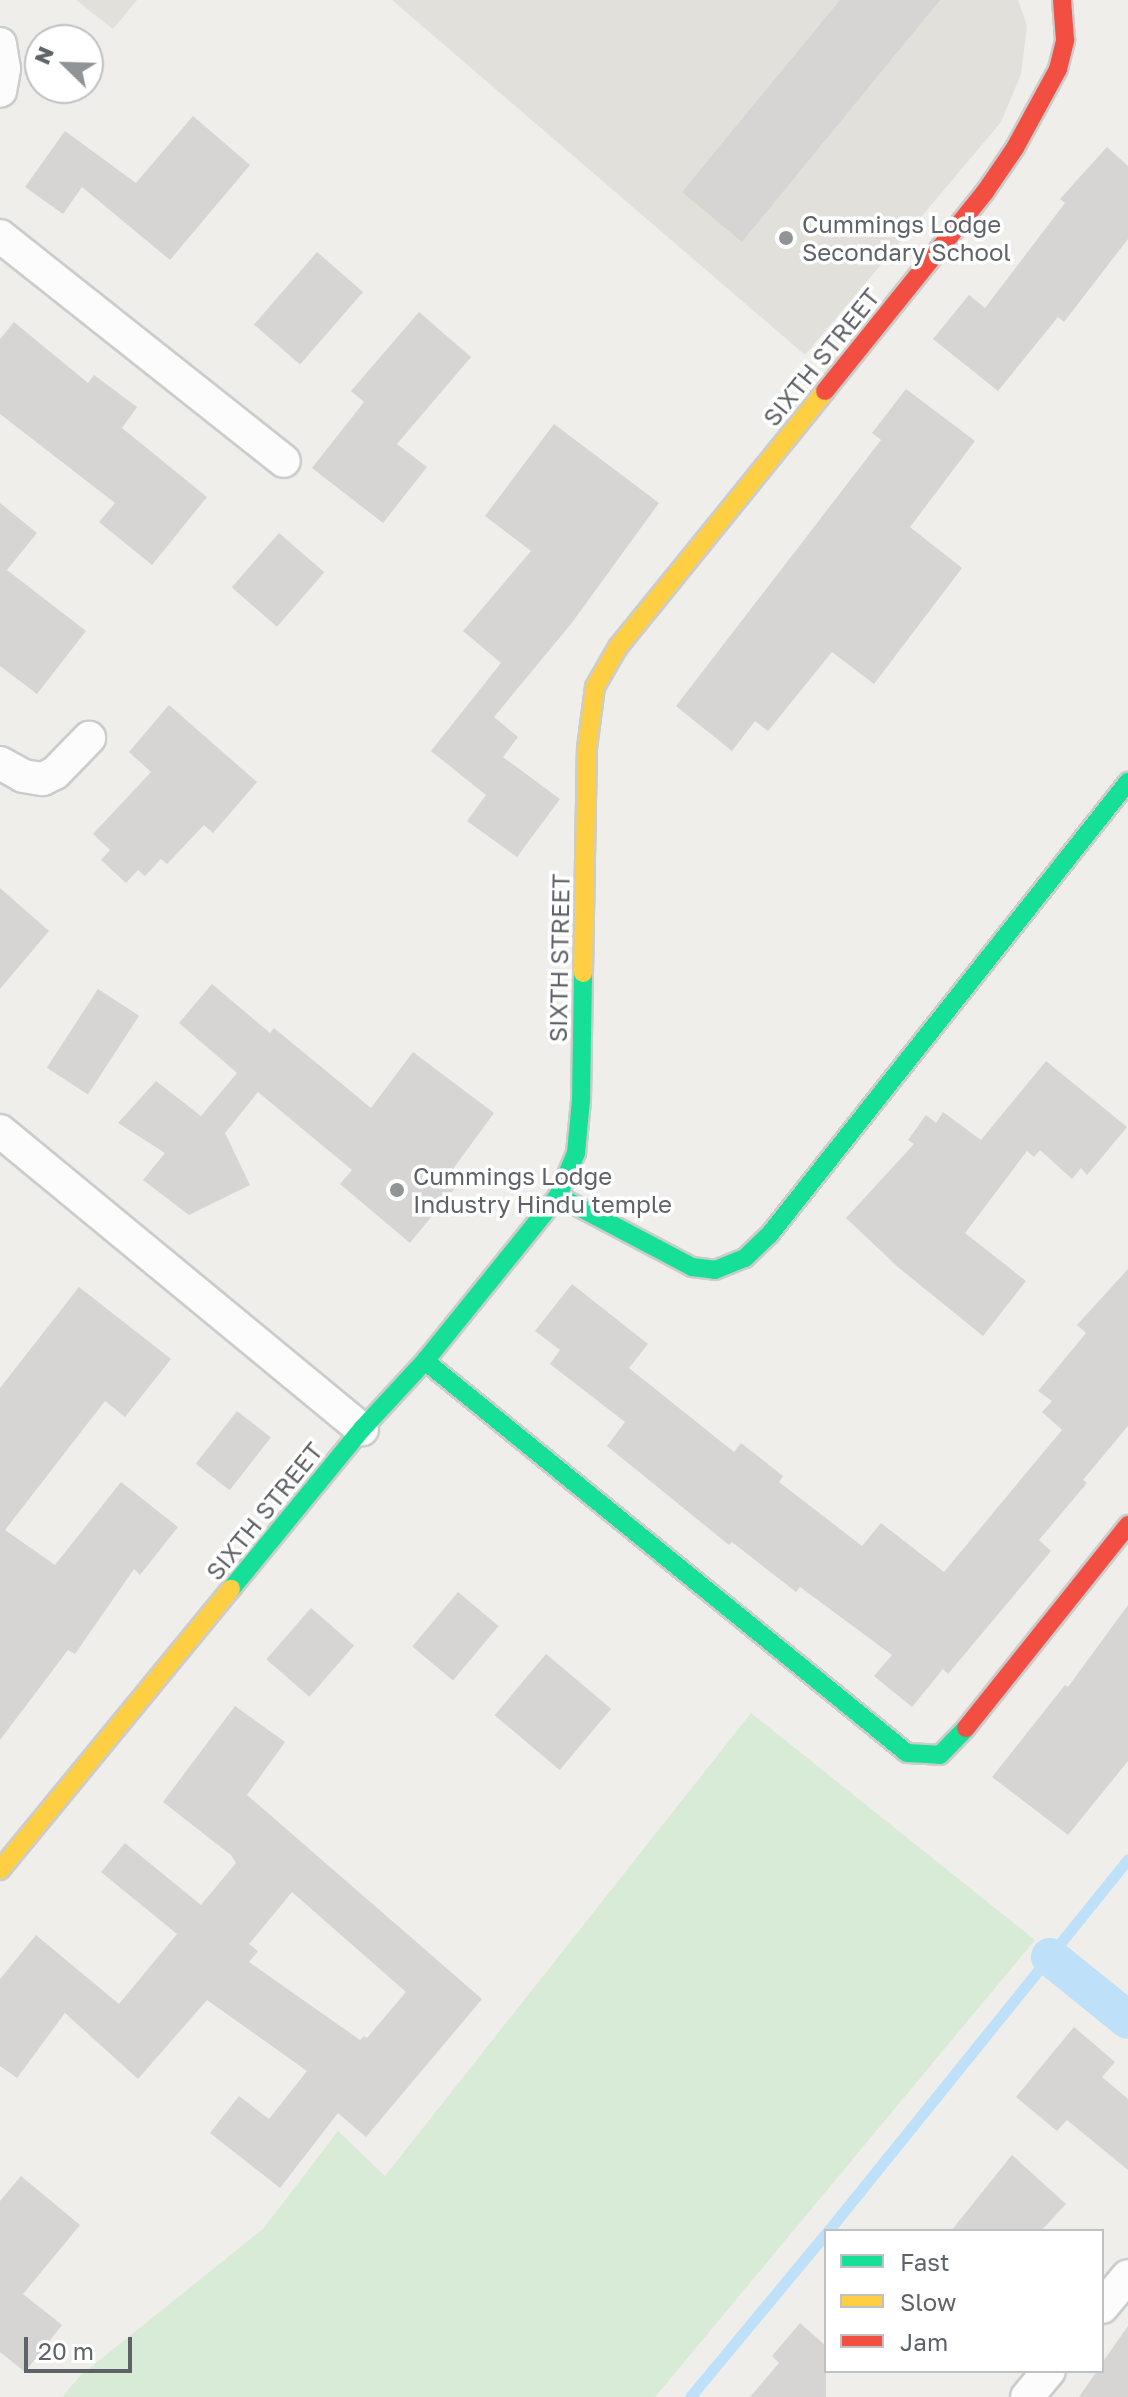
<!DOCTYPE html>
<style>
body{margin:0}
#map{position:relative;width:1128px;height:2397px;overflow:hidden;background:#efeeea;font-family:"Golos Text",sans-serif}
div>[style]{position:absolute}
.education>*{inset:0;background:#e2e0da}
.green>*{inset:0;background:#d8ebd6}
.stream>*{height:11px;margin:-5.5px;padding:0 5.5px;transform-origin:5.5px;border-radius:5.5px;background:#bfe0f9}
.canal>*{height:38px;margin:-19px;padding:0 19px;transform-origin:19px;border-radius:19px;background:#bfe0f9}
.building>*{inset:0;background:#d6d5d3;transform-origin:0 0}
.roads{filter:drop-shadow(2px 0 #cbcccc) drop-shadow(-2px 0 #cbcccc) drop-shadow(0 2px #cbcccc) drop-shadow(0 -2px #cbcccc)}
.street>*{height:32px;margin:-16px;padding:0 16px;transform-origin:16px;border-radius:16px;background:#fdfcfc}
.fast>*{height:18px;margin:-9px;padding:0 9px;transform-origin:9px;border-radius:9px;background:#16e098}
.slow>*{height:18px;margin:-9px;padding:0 9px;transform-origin:9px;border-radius:9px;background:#ffcf43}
.jam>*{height:18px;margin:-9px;padding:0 9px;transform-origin:9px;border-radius:9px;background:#f24e42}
.dots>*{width:22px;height:22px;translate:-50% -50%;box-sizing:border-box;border:4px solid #fff;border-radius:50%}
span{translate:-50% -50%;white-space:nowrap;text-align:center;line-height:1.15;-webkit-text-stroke:7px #fff;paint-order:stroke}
.poi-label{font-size:24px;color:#5f6368}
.left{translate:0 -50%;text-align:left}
.street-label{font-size:24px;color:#5f6368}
.legend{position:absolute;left:824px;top:2229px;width:280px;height:144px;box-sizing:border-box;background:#fff;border:2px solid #bfc1c3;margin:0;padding:10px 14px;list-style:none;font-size:24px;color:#5f6368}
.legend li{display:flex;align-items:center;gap:16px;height:40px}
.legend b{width:40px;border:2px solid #bfc1c3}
.north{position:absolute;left:24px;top:24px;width:80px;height:80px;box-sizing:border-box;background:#fff;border:2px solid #bfc1c3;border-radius:50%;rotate:293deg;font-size:22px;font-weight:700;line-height:32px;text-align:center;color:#5f6368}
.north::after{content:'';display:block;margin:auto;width:28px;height:36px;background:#919496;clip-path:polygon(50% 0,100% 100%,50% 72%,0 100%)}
.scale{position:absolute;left:24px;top:2337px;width:108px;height:36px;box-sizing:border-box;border:4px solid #5f6368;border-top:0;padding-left:10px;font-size:24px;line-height:28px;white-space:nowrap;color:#5f6368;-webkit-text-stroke:6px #fff;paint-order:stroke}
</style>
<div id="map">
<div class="education">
<div style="clip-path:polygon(76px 0,137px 0,113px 29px)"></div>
<div style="clip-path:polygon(392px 0,1018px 0,1027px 26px,1021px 74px,1001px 122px,805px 355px)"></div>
</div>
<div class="green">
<div style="clip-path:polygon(751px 1713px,1035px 1940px,655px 2397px,62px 2397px,81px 2375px,263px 2229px,338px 2131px,385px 2176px)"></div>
</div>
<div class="stream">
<div style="left:828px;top:2231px;width:478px;rotate:-51.1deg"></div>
<div style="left:690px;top:2397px;width:213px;rotate:-50.3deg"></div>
</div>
<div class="canal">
<div style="left:1050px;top:1957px;width:100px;rotate:38.9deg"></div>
</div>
<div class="building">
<div style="clip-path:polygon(840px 0,940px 0,742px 242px,682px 192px)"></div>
<div style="clip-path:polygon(193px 116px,250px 165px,170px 260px,82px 187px,63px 214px,25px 187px,65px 131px,136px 183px)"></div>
<div style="clip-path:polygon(1107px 147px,1128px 166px,1128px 239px,1064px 322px,1058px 317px,998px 391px,933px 339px,969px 295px,985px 308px,1065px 203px,1060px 199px)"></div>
<div style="left:317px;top:252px;width:61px;height:96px;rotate:41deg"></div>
<div style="clip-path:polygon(419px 312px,471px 357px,397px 444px,427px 467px,383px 523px,312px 468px,364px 402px,351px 391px)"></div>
<div style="clip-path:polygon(14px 322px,88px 383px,94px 375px,137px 407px,122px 428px,207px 497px,152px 565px,99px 522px,115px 503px,0 414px,0 339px)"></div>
<div style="clip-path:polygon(906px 389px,975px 441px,910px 527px,962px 568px,874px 684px,832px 652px,768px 731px,755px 721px,732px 751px,676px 706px,881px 440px,872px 433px)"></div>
<div style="clip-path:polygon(554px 424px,659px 503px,571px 624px,494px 717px,518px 737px,503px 757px,560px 799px,517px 857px,467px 821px,486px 795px,431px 751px,501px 663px,463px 631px,531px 551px,485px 516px)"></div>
<div style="clip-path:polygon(0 503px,37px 533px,7px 570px,86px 631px,37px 694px,0 666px)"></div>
<div style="left:279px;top:533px;width:60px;height:72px;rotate:41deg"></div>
<div style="clip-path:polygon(169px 705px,257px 782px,213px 833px,204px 825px,167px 864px,161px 859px,145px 876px,138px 870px,126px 883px,101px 860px,110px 850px,93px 834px,151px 772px,129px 752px)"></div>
<div style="clip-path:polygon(0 888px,49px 931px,0 989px)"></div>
<div style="clip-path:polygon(212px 984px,270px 1033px,274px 1028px,371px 1108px,413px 1052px,494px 1113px,450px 1173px,460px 1182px,410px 1243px,340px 1184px,352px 1170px,258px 1092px,225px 1133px,250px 1185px,189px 1215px,143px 1180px,165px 1153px,118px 1123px,156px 1081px,201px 1116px,237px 1073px,179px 1023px)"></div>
<div style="left:98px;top:989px;width:49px;height:94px;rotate:33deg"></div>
<div style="clip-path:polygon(1046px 1061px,1127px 1127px,1087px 1175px,1081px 1168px,1072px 1179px,1040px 1150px,1034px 1157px,1027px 1151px,965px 1233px,1026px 1281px,983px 1336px,899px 1268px,846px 1218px,914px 1144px,908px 1140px,926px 1115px,936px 1123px,943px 1112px,981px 1140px)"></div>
<div style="clip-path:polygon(1128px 1269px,1128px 1426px,1083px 1480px,1087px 1483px,1039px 1540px,1051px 1551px,948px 1674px,943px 1669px,912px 1707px,874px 1676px,892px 1655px,800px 1587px,796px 1592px,732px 1542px,729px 1545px,607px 1446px,625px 1422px,550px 1364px,560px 1350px,535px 1331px,572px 1284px,648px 1344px,629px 1368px,734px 1452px,741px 1443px,783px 1476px,779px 1482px,862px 1546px,881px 1523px,944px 1572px,1062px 1430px,1042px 1412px,1052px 1401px,1038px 1391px,1086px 1333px,1077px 1325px)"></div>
<div style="clip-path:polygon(79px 1287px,171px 1359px,125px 1417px,105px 1401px,5px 1530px,55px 1565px,121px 1482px,178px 1527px,140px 1575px,134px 1569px,75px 1654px,68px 1650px,0 1740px,0 1388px)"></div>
<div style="left:237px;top:1411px;width:43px;height:67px;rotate:38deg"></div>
<div style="left:458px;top:1592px;width:53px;height:71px;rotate:40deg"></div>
<div style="clip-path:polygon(1128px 1605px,1128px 1761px,1068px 1835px,992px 1777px,1065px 1685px,1068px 1687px)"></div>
<div style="left:311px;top:1608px;width:57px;height:68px;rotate:41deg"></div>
<div style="left:546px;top:1654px;width:85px;height:80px;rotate:40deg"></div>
<div style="clip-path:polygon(evenodd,235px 1706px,285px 1742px,247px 1795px,482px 1999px,366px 2137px,338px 2113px,280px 2188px,210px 2133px,239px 2096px,269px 2119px,307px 2071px,207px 2000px,138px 2079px,65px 2013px,17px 2078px,0 2066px,0 1979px,36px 1935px,119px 2004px,177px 1934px,101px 1872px,125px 1843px,201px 1905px,236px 1863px,231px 1855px,163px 1802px,235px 1706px,292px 1892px,406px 1992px,367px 2038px,364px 2036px,360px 2040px,249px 1962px,258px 1951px,249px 1944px,292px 1892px)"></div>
<div style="clip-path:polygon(1074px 2027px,1115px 2062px,1102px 2077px,1128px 2099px,1128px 2170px,1067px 2120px,1057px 2131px,1016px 2097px)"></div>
<div style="clip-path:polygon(1012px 2155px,1066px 2204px,1041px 2231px,951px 2231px)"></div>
<div style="clip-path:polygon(21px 2176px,80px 2225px,23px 2294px,62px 2325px,25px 2372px,0 2352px,0 2201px)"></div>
<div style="clip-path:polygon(800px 2323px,826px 2346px,826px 2397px,750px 2397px,779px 2363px,772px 2356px)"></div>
<div style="clip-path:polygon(1128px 2326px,1128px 2397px,1079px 2397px,1097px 2371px,1102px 2371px,1102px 2363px)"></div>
</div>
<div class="roads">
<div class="street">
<div style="left:0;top:44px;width:25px;rotate:81deg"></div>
<div style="left:4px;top:69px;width:22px;rotate:100deg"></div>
<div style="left:0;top:236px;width:362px;rotate:38.4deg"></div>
<div style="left:0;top:763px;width:26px;rotate:29deg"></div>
<div style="left:23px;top:776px;width:20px;rotate:9deg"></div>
<div style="left:43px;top:779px;width:13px;rotate:-27deg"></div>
<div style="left:55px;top:773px;width:49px;rotate:-45.8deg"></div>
<div style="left:0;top:1131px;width:469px;rotate:39.5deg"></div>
<div style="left:1102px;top:2307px;width:40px;rotate:-50deg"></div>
<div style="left:1027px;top:2397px;width:34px;rotate:-50deg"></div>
</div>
<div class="fast">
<div style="left:558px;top:1196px;width:152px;rotate:27.9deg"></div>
<div style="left:692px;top:1267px;width:23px;rotate:7deg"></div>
<div style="left:715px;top:1270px;width:32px;rotate:-22deg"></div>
<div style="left:745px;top:1258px;width:35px;rotate:-44deg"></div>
<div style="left:770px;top:1234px;width:577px;rotate:-51.62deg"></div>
<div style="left:425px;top:1361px;width:621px;rotate:39.12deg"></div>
<div style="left:907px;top:1753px;width:33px;rotate:3deg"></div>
<div style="left:940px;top:1755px;width:37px;rotate:-46deg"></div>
<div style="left:231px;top:1589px;width:207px;rotate:-50.7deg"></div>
<div style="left:362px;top:1429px;width:93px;rotate:-47.2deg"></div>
<div style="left:425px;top:1361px;width:212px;rotate:-51.1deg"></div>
<div style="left:558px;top:1196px;width:47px;rotate:-67.3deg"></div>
<div style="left:576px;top:1153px;width:53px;rotate:-84.6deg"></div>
<div style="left:581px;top:1100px;width:127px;rotate:-89.1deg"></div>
</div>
<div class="slow">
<div style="left:583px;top:973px;width:225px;rotate:-89deg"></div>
<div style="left:587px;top:748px;width:62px;rotate:-82.5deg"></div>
<div style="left:595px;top:687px;width:46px;rotate:-60.1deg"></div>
<div style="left:618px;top:647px;width:329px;rotate:-51deg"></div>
<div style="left:0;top:1870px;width:364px;rotate:-50.6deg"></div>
</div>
<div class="jam">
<div style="left:825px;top:391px;width:255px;rotate:-51.2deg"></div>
<div style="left:985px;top:192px;width:53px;rotate:-55.7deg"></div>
<div style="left:1015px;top:148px;width:90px;rotate:-61.4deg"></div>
<div style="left:1058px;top:69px;width:30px;rotate:-76deg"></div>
<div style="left:1065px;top:40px;width:40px;rotate:-94.3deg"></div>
<div style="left:966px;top:1728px;width:260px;rotate:-51.4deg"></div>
</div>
</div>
<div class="dots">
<div style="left:786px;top:238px;background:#919496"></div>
<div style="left:397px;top:1190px;background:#919496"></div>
</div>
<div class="poi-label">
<span class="left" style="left:802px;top:238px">Cummings Lodge<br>Secondary School</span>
<span class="left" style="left:413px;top:1190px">Cummings Lodge<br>Industry Hindu temple</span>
</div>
<div class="street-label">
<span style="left:821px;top:357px;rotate:-51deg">SIXTH STREET</span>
<span style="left:559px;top:958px;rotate:-89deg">SIXTH STREET</span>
<span style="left:264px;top:1511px;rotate:-51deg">SIXTH STREET</span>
</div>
<ul class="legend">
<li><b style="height:10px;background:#16e098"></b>Fast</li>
<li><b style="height:10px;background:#ffcf43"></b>Slow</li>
<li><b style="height:10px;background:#f24e42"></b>Jam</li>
</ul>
<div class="north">N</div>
<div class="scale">20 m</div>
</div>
